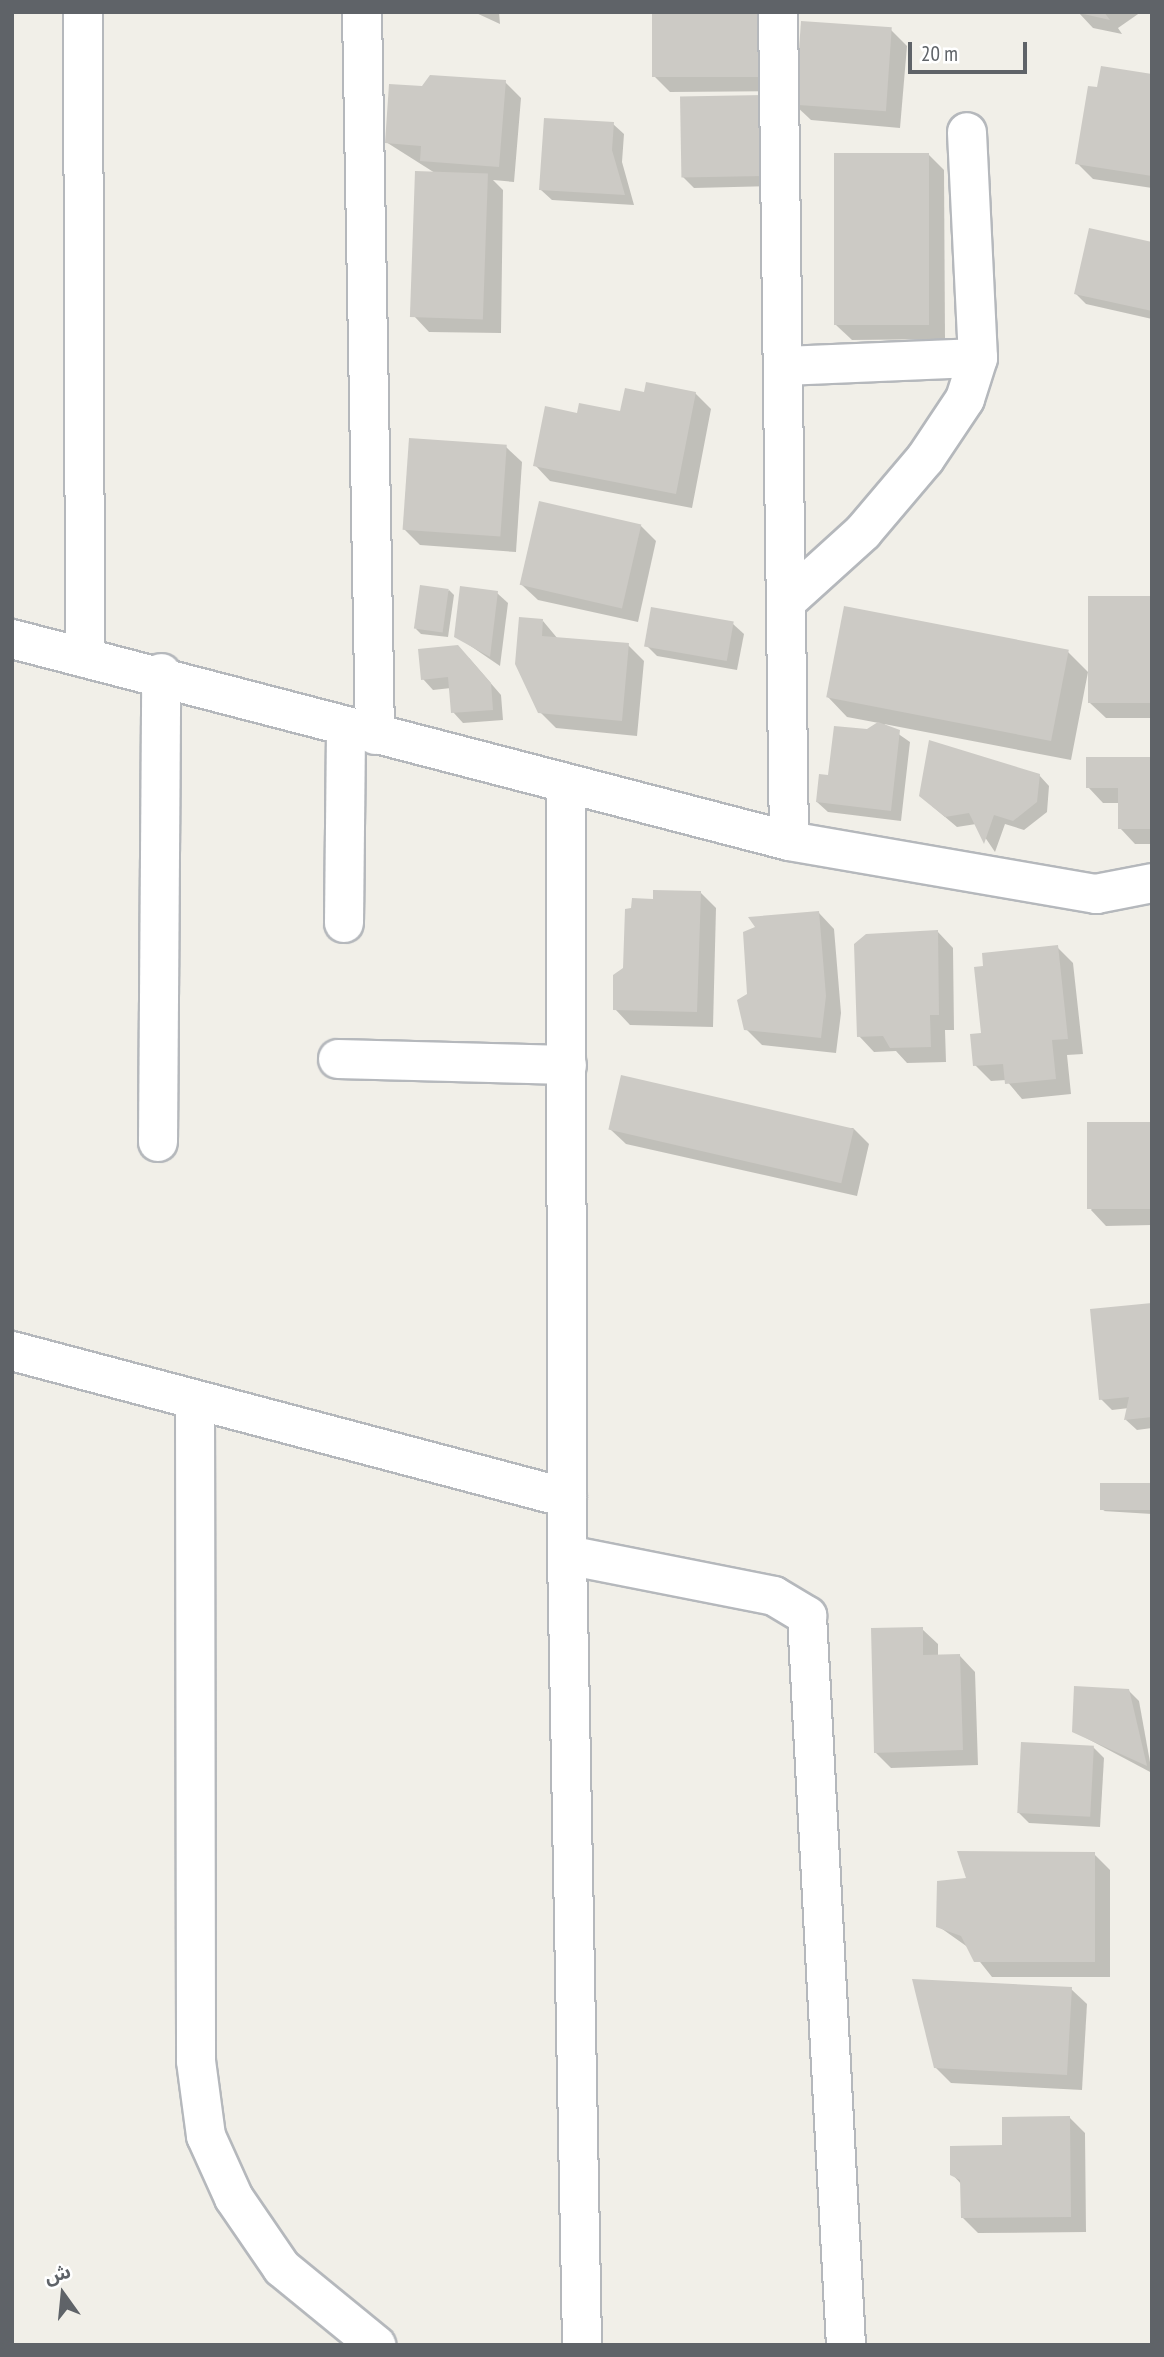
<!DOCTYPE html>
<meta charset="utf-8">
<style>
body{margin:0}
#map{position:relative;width:1164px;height:2357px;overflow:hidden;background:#f1efe8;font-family:"PT Sans Narrow","Noto Sans Arabic",sans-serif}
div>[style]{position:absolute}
.shadow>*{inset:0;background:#0003}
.building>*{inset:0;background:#cccac5;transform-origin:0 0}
.roads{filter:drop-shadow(2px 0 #b5b8bc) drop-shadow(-2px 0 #b5b8bc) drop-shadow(0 2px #b5b8bc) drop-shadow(0 -2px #b5b8bc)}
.minor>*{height:38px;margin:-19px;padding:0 19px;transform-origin:19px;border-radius:19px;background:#fff}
span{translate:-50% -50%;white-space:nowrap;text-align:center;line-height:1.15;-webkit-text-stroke:5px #fff;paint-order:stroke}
.frame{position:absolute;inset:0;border:14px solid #5f6368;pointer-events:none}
.north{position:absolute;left:28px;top:2259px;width:70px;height:70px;-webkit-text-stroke:5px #fff;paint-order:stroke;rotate:345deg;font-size:19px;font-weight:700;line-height:28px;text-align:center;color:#5f6368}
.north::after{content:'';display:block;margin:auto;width:24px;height:32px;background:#5f6368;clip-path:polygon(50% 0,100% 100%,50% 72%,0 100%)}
.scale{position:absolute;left:908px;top:42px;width:119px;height:32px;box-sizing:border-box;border:4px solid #5f6368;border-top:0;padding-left:9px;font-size:21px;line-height:24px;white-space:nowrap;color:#5f6368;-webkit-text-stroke:5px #fff;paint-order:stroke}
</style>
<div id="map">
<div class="shadow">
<div style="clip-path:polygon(474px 12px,499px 12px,500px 24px)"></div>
<div style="clip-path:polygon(779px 12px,780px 91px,670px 92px,654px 76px)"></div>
<div style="clip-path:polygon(1078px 12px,1141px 12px,1118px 28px,1122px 34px,1093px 28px)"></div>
<div style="clip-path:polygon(891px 30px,907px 46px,900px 128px,811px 120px,795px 105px)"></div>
<div style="clip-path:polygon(1152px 76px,1152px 188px,1093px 179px,1077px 163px,1098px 88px)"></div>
<div style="clip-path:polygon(505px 82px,521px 98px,514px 182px,493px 180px,503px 190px,501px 333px,429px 332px,414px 316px,435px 173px,386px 142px,422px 87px)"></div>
<div style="clip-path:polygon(681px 99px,775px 186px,694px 188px,683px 177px)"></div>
<div style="clip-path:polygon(613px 124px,624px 134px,622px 162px,634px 205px,552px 200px,541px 190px)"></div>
<div style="clip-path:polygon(928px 154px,944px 170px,945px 339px,852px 340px,836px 325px)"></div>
<div style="clip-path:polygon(1152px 243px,1152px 319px,1086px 304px,1076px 294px)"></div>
<div style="clip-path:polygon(695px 393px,711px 409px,692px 508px,550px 481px,535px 465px,578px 415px,622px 413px,645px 394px)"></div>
<div style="clip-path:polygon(506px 447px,522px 462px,516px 552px,420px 545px,404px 529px)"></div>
<div style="clip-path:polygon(640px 525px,656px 541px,638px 622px,538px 600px,522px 585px)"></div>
<div style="clip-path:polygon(449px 590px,454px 595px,448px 637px,421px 634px,416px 629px)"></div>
<div style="clip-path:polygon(497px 593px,508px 603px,500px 666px,456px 636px)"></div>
<div style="clip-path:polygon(1152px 598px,1152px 718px,1106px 718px,1090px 703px)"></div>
<div style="clip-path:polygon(543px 621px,558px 639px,628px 645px,644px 661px,637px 736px,556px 728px,540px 712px,517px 663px)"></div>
<div style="clip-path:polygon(733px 624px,744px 634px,737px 670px,657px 656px,646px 645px)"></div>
<div style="clip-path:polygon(1068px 652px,1088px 672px,1071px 760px,884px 724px,910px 742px,901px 821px,828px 812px,817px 802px,830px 776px,879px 723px,847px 717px,827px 696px)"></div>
<div style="clip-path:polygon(469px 658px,501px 695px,503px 720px,463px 723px,453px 712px,451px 688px,433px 690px,423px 679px)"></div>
<div style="clip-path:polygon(1152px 759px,1152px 844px,1135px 844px,1120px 828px,1119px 803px,1103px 803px,1088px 787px)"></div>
<div style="clip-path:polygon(1039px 775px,1049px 786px,1047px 812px,1024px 830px,1005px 824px,995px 852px,976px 824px,957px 827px,932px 806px)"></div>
<div style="clip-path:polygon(700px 892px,716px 908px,713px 1027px,630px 1025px,615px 1009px,654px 900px)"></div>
<div style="clip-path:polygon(819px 913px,834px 929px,841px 1013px,836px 1053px,762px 1045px,746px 1029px,749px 995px)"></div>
<div style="clip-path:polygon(938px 932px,953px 948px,954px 1030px,945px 1030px,946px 1062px,907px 1063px,896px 1051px,874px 1052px,859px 1036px)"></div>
<div style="clip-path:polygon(1057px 947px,1073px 963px,1083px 1054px,1067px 1055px,1071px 1094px,1022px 1099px,1006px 1080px,991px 1081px,975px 1065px,983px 1034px)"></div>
<div style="clip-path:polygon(1152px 1124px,1152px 1225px,1106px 1226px,1091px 1210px)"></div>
<div style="clip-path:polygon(853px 1128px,869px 1144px,857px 1196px,626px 1144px,610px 1129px)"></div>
<div style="clip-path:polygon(1152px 1304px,1152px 1428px,1137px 1430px,1126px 1420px,1129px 1408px,1112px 1410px,1101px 1399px)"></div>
<div style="clip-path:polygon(1152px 1485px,1152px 1514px,1103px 1511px)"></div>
<div style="clip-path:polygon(922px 1629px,938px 1644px,938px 1657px,960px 1656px,975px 1672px,978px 1765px,891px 1768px,875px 1752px)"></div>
<div style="clip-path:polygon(1128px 1690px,1139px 1701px,1152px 1773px,1073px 1731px)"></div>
<div style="clip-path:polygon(1093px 1747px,1104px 1758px,1100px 1827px,1029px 1823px,1018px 1812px)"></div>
<div style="clip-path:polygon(1094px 1854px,1110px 1870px,1110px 1977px,992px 1977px,969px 1948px,938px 1926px,969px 1879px)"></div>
<div style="clip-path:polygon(1071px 1989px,1087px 2004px,1082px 2090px,951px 2083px,935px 2067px)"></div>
<div style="clip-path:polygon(1070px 2118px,1085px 2133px,1086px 2232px,978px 2233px,962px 2217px,962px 2185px,952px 2174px)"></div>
</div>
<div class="building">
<div style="left:652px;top:12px;width:112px;height:65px"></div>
<div style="clip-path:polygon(1079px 12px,1104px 12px,1110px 20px,1079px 13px)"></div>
<div style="left:801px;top:21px;width:91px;height:84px;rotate:4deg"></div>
<div style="clip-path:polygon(1101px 66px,1152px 74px,1152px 176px,1075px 164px,1088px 86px,1097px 87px)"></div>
<div style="clip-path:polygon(430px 75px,506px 80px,499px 167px,420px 161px,421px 146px,385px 143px,389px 84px,422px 86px)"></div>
<div style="left:764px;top:95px;width:81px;height:84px;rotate:89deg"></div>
<div style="clip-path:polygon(544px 118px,614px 122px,612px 150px,625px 195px,539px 190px)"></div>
<div style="left:834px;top:153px;width:95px;height:172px"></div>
<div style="left:415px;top:171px;width:73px;height:146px;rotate:2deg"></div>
<div style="clip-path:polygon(1089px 228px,1152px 242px,1152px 311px,1074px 294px)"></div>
<div style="clip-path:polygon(646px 382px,696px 392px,676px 494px,533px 466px,545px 406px,577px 413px,579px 403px,620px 411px,625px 388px,644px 392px)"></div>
<div style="left:409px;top:438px;width:98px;height:92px;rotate:4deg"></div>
<div style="left:539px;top:501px;width:105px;height:86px;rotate:13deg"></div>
<div style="left:420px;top:585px;width:29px;height:44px;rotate:8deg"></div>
<div style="clip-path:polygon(460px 586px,498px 591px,490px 657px,454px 637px)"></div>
<div style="left:1152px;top:596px;width:107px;height:64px;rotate:90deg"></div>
<div style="left:844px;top:606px;width:229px;height:93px;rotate:11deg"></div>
<div style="left:651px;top:607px;width:84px;height:40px;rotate:10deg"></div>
<div style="clip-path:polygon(519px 617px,543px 619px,542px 636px,629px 643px,622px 721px,538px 713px,515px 664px)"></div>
<div style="clip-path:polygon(458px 645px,491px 683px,493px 710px,451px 713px,448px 677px,421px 680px,418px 649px)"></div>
<div style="clip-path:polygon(878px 722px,900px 730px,891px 811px,816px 802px,819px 774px,828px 775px,834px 726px,867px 729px)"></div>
<div style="clip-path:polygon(929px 740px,1040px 774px,1037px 802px,1013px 821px,994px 815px,984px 844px,969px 813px,945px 817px,919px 796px)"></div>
<div style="clip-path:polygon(1086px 757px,1152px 757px,1152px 829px,1118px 829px,1118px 788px,1086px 788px)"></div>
<div style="clip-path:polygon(653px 890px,701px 891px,697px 1012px,613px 1010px,613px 975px,623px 968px,625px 909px,631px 908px,632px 898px,653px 899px)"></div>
<div style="clip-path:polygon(819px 911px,826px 996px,821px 1038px,744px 1030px,737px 1000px,747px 994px,743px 932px,755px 927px,748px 917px)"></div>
<div style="clip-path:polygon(938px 930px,939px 1015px,930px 1015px,931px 1047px,890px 1048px,883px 1036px,857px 1037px,854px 944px,866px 934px)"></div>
<div style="clip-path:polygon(1058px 945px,1068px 1039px,1052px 1040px,1056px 1079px,1005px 1084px,1003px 1064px,973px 1066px,970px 1034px,981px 1033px,974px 967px,983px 966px,982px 953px)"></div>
<div style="left:621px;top:1075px;width:239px;height:56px;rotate:13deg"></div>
<div style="left:1152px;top:1122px;width:87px;height:65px;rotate:90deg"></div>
<div style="clip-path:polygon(1152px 1303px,1152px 1417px,1124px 1420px,1129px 1397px,1099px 1400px,1090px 1309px)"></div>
<div style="left:1152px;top:1483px;width:27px;height:52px;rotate:90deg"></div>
<div style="clip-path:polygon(923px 1627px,923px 1655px,960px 1654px,963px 1750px,874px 1753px,871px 1628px)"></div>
<div style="clip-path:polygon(1074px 1686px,1129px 1689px,1147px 1766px,1072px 1732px)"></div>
<div style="left:1021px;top:1742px;width:73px;height:71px;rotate:3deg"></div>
<div style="clip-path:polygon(957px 1851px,1095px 1852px,1095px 1962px,974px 1962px,961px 1936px,936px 1927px,937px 1881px,966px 1878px)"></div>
<div style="clip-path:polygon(912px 1979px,1072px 1987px,1067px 2075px,934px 2068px)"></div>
<div style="clip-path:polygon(1070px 2116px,1071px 2217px,961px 2218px,960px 2180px,950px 2175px,950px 2146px,1002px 2145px,1002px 2117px)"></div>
</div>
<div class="roads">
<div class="minor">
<div style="left:83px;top:12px;width:646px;rotate:89.82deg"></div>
<div style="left:362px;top:12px;width:723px;rotate:88.97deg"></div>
<div style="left:778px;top:12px;width:829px;rotate:89.24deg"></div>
<div style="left:785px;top:366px;width:193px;rotate:-2.4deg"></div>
<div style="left:787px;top:601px;width:103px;rotate:-42.2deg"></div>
<div style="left:863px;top:532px;width:96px;rotate:-49.7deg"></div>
<div style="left:925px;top:459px;width:72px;rotate:-56.3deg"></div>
<div style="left:965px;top:399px;width:43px;rotate:-72.4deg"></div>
<div style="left:978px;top:358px;width:226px;rotate:-92.8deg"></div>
<div style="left:12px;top:639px;width:803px;rotate:14.57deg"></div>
<div style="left:789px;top:841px;width:312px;rotate:9.8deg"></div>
<div style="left:1096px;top:894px;width:57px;rotate:-11.1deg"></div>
<div style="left:566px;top:788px;width:767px;rotate:89.93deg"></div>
<div style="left:567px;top:1555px;width:790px;rotate:88.91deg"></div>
<div style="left:344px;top:923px;width:196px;rotate:-89.4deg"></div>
<div style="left:338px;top:1059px;width:229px;rotate:1.5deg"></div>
<div style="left:158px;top:1142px;width:469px;rotate:-89.6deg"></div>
<div style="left:12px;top:1351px;width:574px;rotate:14.83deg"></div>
<div style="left:195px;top:1402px;width:659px;rotate:89.91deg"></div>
<div style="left:196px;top:2061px;width:76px;rotate:82.4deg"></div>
<div style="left:206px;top:2136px;width:68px;rotate:65.7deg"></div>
<div style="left:234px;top:2198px;width:85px;rotate:55.6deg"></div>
<div style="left:282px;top:2268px;width:122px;rotate:39.3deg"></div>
<div style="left:567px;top:1555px;width:211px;rotate:11.2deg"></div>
<div style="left:774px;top:1596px;width:39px;rotate:31deg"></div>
<div style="left:807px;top:1616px;width:730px;rotate:86.94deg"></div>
</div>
</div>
<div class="frame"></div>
<div class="north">ش</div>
<div class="scale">20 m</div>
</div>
